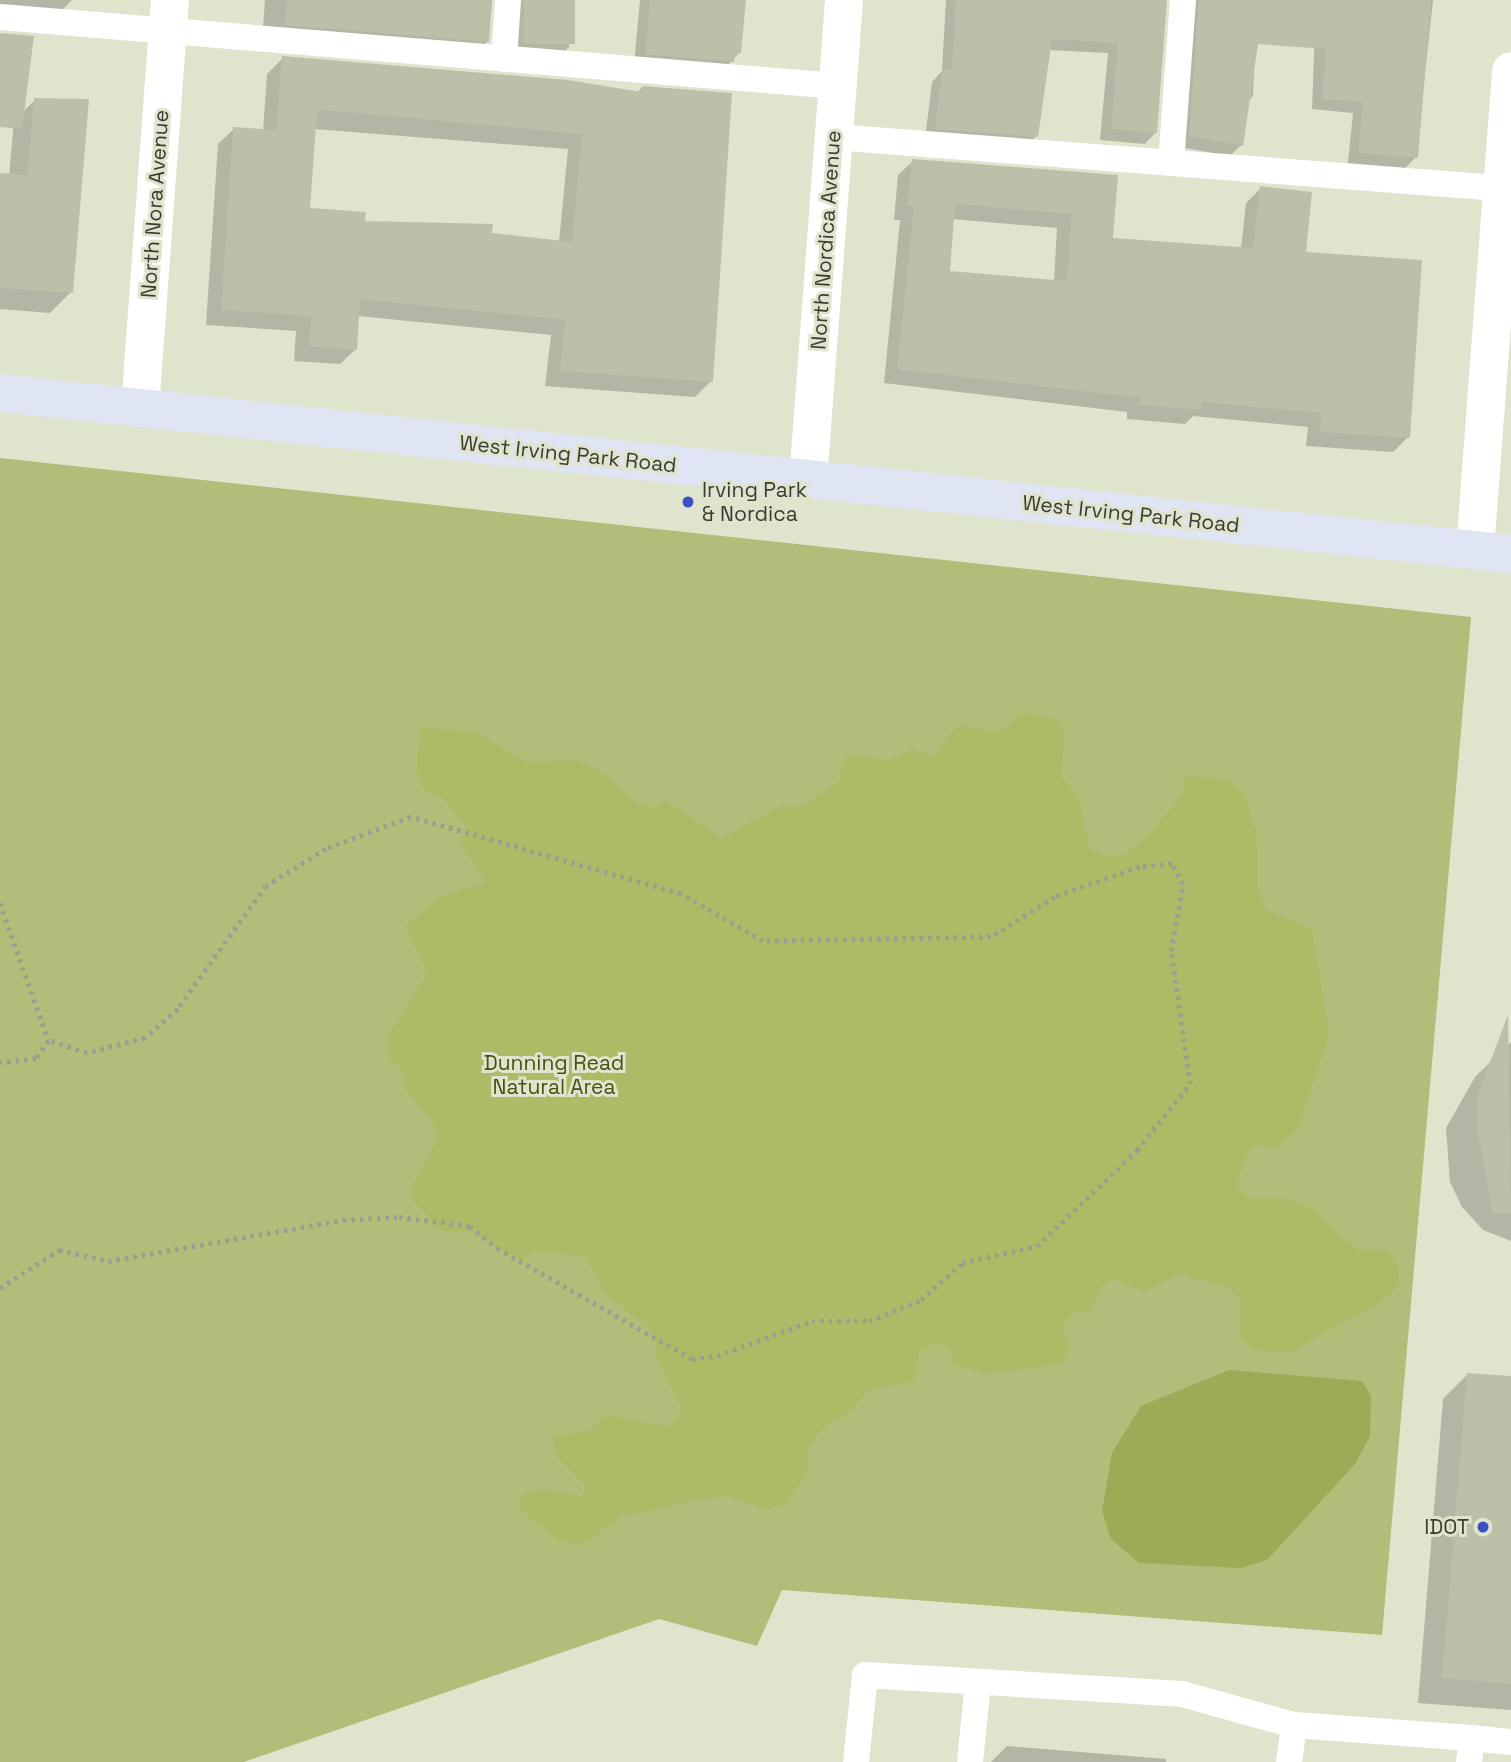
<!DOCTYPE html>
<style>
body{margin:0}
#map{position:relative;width:1511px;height:1762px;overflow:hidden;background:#dfe4cd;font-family:"Space Grotesk",sans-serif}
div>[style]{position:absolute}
.green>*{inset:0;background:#b1bd79}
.forest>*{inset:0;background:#adbb67}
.water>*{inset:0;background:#9dab57}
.shadow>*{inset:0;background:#0003}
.building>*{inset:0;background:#bbc0a9;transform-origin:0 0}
.path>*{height:4.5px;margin-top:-2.25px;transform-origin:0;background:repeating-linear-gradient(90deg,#9b9f8e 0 3.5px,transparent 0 8.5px)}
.lane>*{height:26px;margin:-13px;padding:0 13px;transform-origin:13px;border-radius:13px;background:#fff}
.street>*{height:38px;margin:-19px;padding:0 19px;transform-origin:19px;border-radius:19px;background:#fff}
.primary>*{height:38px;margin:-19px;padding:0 19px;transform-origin:19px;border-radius:19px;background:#e0e5f3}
.dots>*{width:19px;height:19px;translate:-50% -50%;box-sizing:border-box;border:4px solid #dfe4cd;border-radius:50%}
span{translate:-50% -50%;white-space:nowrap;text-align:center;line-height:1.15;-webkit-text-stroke:6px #dfe4cd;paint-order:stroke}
.street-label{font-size:21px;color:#3a3c33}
.poi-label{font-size:21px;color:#3a3c33}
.left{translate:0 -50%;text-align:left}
.right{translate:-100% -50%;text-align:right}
.park-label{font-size:21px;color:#485112}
</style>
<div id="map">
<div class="green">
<div style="clip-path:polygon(0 458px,1471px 617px,1382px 1635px,782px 1590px,757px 1646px,659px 1619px,244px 1762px,0 1762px)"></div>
</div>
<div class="forest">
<div style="clip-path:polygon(1026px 713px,1055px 719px,1064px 731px,1061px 776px,1079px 799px,1090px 849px,1103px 855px,1123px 855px,1148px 836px,1185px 791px,1182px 776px,1227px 779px,1245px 794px,1257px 835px,1258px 890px,1265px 909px,1312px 930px,1329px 1034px,1299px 1127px,1277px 1148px,1257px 1145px,1246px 1155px,1236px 1187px,1248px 1198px,1284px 1198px,1310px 1208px,1357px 1250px,1387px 1250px,1398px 1266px,1399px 1285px,1381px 1302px,1290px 1352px,1253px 1350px,1240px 1335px,1239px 1298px,1230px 1288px,1179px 1274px,1144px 1292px,1113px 1279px,1102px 1286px,1090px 1313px,1074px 1311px,1063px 1324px,1070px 1350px,1061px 1364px,985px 1374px,953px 1364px,949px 1348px,933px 1343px,919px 1352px,914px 1381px,867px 1391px,852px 1410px,825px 1426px,808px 1448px,808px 1470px,785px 1505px,767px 1509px,727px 1496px,703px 1499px,619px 1517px,581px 1546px,557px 1539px,521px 1510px,521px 1495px,541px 1489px,582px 1496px,587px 1486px,557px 1457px,553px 1437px,591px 1430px,607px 1415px,669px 1427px,682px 1411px,657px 1358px,654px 1333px,603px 1291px,585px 1256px,536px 1251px,520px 1260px,469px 1232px,441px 1231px,412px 1199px,414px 1181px,437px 1141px,435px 1125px,403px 1087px,405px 1073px,389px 1059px,388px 1036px,427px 973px,405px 927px,439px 897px,486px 882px,460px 842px,468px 828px,441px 797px,424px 791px,417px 771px,420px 727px,477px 733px,527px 762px,579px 761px,603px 773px,635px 802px,656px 808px,665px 800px,722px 838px,780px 806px,802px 807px,839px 781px,846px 755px,888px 760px,913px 749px,934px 757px,958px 724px,996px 733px)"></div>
</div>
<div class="water">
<div style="clip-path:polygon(1229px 1370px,1362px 1381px,1371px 1396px,1370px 1436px,1355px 1464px,1267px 1560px,1241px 1568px,1139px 1563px,1111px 1539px,1102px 1511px,1112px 1453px,1141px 1406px)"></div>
</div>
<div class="shadow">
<div style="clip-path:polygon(0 0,72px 0,63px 9px,0 13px)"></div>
<div style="clip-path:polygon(265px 0,492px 0,488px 41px,476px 52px,263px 28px)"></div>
<div style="clip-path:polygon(503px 0,574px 0,569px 47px,557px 59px,510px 55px)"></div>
<div style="clip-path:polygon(640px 0,744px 0,739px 53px,721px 72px,634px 65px)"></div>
<div style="clip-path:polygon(946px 0,1166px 0,1156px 132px,1145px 144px,1100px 140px,1108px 53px,1049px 50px,1036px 136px,1025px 147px,925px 139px,932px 82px,942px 71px)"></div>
<div style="clip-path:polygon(1182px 0,1257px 0,1253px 96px,1244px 105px,1241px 145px,1230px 156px,1179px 147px)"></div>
<div style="clip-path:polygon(1316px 0,1433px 0,1416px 157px,1405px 168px,1348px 163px,1353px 113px,1312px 109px)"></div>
<div style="clip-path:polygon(evenodd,283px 58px,636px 93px,642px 88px,711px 381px,695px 397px,545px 386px,551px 335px,358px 316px,356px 349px,340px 364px,294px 361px,296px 331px,206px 325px,218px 144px,234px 129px,263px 131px,267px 74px,283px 58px,314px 129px,568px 149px,559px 242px,363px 223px,308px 210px,314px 129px)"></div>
<div style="clip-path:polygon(35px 100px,71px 292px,50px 313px,0 309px,0 175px,9px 176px,14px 121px)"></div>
<div style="clip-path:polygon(evenodd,913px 161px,1116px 176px,1112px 239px,1241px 249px,1246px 203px,1261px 188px,1408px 437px,1393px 452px,1306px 446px,1308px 427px,1193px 416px,1185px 424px,1127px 419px,1127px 412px,884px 383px,900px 220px,894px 220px,898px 175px,913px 161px,952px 219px,1057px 228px,1054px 281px,948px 273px,952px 219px)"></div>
<div style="clip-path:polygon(1511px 1042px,1511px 1241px,1483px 1230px,1462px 1207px,1450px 1182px,1446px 1128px,1475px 1077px)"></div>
<div style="clip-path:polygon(1468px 1374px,1511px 1378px,1511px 1710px,1418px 1703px,1443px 1399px)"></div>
<div style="clip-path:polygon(1007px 1746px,1166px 1759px,1166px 1762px,991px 1762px)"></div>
</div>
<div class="building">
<div style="clip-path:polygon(287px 0,492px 0,489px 42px,285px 25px)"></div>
<div style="left:524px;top:0;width:51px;height:44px"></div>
<div style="clip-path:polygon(650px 0,746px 0,741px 53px,735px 53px,734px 62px,645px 54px)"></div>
<div style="clip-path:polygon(956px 0,1167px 0,1157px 133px,1111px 129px,1118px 43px,1052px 39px,1038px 137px,935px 129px,942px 69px,952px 70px)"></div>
<div style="clip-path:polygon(1199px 0,1431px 0,1418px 158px,1358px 153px,1363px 102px,1322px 99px,1326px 49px,1258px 44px,1243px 146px,1189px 136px)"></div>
<div style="clip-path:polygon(0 33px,34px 36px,22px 129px,0 127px)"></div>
<div style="clip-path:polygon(evenodd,282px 56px,568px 80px,641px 92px,642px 86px,732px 93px,713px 382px,560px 371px,565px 320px,360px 299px,357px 350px,309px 346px,311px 316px,221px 310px,233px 127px,276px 130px,282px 56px,324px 110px,582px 134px,572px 242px,492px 233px,493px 224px,365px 221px,366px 212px,310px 208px,317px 112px,324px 110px)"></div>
<div style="clip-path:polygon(34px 98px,89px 99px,73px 293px,0 288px,0 173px,27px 175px)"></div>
<div style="clip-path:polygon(evenodd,912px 159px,1118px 175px,1113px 238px,1253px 248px,1260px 186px,1312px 192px,1306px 252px,1422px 260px,1410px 438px,1320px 432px,1321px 413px,1202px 402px,1202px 410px,1140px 405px,1141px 398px,897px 369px,914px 206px,907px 206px,912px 159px,955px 204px,1071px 214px,1067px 281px,950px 271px,955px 204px)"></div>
<div style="clip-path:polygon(1508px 1015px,1511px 1213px,1493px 1214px,1476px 1123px,1478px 1094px)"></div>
<div style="clip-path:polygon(1467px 1373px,1511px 1376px,1511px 1684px,1442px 1678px)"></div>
</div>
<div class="path">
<div style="left:0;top:903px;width:146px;rotate:70.5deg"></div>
<div style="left:49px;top:1041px;width:22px;rotate:126deg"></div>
<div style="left:36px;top:1059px;width:36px;rotate:174deg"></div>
<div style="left:0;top:1288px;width:70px;rotate:-32.8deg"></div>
<div style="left:59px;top:1250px;width:50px;rotate:12.7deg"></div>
<div style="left:108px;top:1261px;width:239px;rotate:-9.9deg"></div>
<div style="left:343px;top:1220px;width:56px;rotate:-3.1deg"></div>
<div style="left:399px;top:1217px;width:72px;rotate:7.2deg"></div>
<div style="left:470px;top:1226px;width:35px;rotate:39deg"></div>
<div style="left:497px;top:1248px;width:224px;rotate:29.6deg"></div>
<div style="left:692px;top:1359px;width:25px;rotate:-7deg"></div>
<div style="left:717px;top:1356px;width:101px;rotate:-20.2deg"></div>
<div style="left:812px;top:1321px;width:57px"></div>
<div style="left:869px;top:1321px;width:56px;rotate:-22deg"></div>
<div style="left:921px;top:1300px;width:55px;rotate:-42.1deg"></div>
<div style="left:962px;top:1263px;width:77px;rotate:-12.8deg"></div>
<div style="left:1037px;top:1246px;width:139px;rotate:-43.8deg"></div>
<div style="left:1137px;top:1150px;width:85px;rotate:-51.2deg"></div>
<div style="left:1190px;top:1084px;width:134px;rotate:-98.1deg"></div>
<div style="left:1171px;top:951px;width:68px;rotate:-79.8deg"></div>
<div style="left:1183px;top:884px;width:23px;rotate:-119deg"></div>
<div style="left:1172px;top:864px;width:32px;rotate:175deg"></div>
<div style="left:1140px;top:867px;width:90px;rotate:160.6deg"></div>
<div style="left:1055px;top:897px;width:75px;rotate:148deg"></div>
<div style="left:991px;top:937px;width:228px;rotate:179deg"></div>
<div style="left:763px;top:941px;width:95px;rotate:-150.2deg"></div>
<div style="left:681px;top:894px;width:281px;rotate:-164.1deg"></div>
<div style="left:411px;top:817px;width:91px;rotate:159.4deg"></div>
<div style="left:326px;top:849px;width:70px;rotate:148.3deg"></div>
<div style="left:266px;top:886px;width:151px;rotate:125.6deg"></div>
<div style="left:178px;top:1009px;width:44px;rotate:138.7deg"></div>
<div style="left:145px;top:1038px;width:60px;rotate:165.5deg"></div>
<div style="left:87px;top:1053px;width:40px;rotate:-162deg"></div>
</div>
<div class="lane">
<div style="left:0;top:17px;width:840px;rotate:4.71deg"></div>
<div style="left:504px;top:59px;width:59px;rotate:-86.1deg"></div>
<div style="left:834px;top:137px;width:679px;rotate:4.39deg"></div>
<div style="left:1171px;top:163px;width:163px;rotate:-85.8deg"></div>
<div style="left:1472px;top:1738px;width:39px;rotate:6deg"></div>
<div style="left:856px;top:1762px;width:87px;rotate:-84.1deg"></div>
<div style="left:865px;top:1675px;width:318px;rotate:3.4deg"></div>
<div style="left:1182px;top:1694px;width:116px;rotate:15.5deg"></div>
<div style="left:970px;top:1762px;width:80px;rotate:-84.3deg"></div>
<div style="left:1289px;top:1762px;width:37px;rotate:-82deg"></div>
<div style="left:1294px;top:1725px;width:178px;rotate:4.2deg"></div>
<div style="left:1472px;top:1738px;width:24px;rotate:97deg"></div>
</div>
<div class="street">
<div style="left:140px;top:408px;width:409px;rotate:-85.8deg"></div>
<div style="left:808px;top:480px;width:481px;rotate:-85.7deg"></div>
<div style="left:1475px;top:550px;width:480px;rotate:-85.7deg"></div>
</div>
<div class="primary">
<div style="left:0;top:393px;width:1520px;rotate:6.08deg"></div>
</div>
<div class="dots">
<div style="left:688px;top:502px;background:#3e51c4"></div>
<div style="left:1483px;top:1527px;background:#3e51c4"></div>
</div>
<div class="street-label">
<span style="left:155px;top:204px;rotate:-86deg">North Nora Avenue</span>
<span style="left:826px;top:240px;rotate:-86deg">North Nordica Avenue</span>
<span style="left:568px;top:454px;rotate:6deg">West Irving Park Road</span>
<span style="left:1131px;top:514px;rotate:6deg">West Irving Park Road</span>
</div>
<div class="poi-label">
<span class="left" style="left:702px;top:502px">Irving Park<br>&amp; Nordica</span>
<span class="right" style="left:1469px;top:1527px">IDOT</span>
</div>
<div class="park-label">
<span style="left:554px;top:1075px">Dunning Read<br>Natural Area</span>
</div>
</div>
